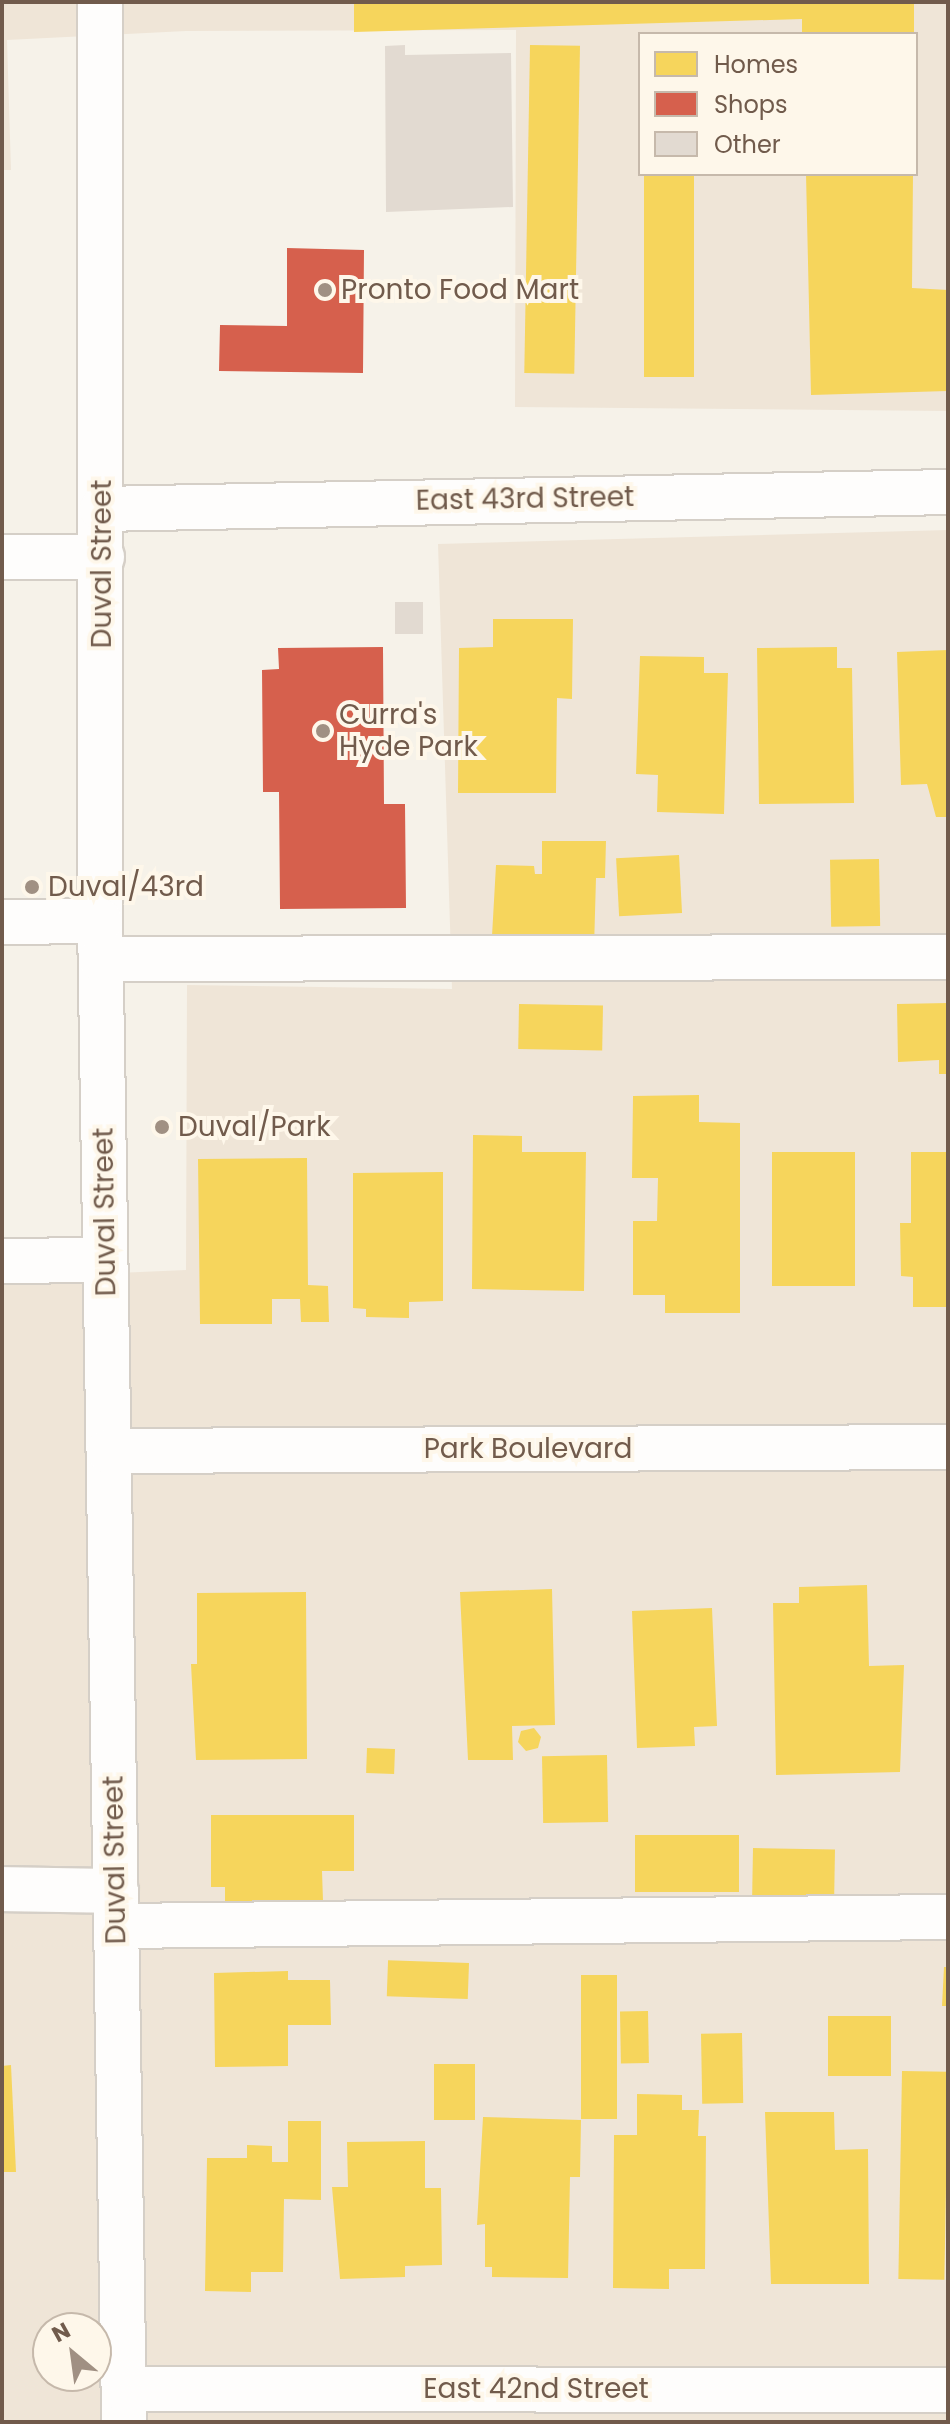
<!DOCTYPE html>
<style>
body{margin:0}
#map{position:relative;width:950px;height:2424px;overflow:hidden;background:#f6f2e9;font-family:Poppins,sans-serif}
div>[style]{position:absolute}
.residential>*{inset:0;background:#efe5d7}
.homes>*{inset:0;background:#f6d55c;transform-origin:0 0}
.shops>*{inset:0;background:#d6604d}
.building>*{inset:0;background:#e2dad1;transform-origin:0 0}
.roads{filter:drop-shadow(2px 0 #d5cfc7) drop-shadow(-2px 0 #d5cfc7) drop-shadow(0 2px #d5cfc7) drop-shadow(0 -2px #d5cfc7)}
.minor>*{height:44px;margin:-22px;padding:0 22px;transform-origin:22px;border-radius:22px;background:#fefdfc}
.dots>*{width:22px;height:22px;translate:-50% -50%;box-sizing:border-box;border:4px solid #fef7ea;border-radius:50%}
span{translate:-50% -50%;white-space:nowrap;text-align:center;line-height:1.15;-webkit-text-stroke:8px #fef7ea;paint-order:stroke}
.poi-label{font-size:28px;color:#715b4c}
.left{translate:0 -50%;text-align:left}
.street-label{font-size:28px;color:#715b4c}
.frame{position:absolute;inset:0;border:4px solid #715b4c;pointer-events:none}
.legend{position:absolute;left:638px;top:32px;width:280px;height:144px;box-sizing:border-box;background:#fef7ea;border:2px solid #c6b9ab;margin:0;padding:10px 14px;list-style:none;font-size:24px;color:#715b4c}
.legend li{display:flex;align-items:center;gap:16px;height:40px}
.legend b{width:40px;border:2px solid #c6b9ab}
.north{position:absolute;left:32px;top:2312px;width:80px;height:80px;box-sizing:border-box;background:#fef7ea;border:2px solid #c6b9ab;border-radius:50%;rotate:331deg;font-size:22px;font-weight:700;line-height:32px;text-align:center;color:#715b4c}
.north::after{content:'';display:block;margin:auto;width:28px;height:36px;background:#a09083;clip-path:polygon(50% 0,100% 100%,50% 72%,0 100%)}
</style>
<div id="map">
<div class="residential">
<div style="clip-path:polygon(evenodd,2px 2px,948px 2px,948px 411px,515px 407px,516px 30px,186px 31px,7px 40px,11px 170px,2px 170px,2px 2px,640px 34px,916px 34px,916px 174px,640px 174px,640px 34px)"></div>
<div style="clip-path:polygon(evenodd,948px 530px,948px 2422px,2px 2422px,2px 1278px,186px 1270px,187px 985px,452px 989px,438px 544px,948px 530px,48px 2328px,96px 2328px,96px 2376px,48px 2376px,48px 2328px)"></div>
</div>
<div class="homes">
<div style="clip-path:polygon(354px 2px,914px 2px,914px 34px,802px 34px,802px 19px,354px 32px)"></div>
<div style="left:530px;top:45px;width:50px;height:328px;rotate:1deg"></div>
<div style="left:644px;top:174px;width:50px;height:203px"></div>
<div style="clip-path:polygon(806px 174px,913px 174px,912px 288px,948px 290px,948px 391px,811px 395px)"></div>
<div style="clip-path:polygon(493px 619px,573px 619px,572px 699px,557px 698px,556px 793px,458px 793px,459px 648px,493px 647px)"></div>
<div style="clip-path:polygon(837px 647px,837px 668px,852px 668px,854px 803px,759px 804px,757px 648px)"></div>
<div style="clip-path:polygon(948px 650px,948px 817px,936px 817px,927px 784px,901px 785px,897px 652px)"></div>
<div style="clip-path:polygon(640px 656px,704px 657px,704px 673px,728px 673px,724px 814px,657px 812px,658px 775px,636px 774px)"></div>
<div style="clip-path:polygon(542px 841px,606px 841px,605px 878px,596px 878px,594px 948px,492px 936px,496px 865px,534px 866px,535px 874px,542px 874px)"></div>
<div style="left:679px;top:855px;width:58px;height:63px;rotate:87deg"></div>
<div style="left:879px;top:859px;width:67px;height:49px;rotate:89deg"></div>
<div style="clip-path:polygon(948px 1003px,948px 1074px,939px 1074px,939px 1060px,898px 1062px,897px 1004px)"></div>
<div style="left:519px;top:1004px;width:84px;height:45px;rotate:1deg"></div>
<div style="clip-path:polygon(699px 1095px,699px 1122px,740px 1123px,740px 1313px,665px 1313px,665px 1295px,633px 1295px,633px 1221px,657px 1221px,658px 1178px,632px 1178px,633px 1096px)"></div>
<div style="clip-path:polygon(473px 1135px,522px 1136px,522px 1152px,586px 1152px,584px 1291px,472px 1289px)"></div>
<div style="left:855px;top:1152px;width:134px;height:83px;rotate:90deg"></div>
<div style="clip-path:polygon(911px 1152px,948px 1152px,948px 1307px,913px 1307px,913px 1277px,901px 1276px,900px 1223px,911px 1223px)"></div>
<div style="clip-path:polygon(307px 1158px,308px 1285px,328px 1286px,329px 1322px,301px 1322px,300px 1299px,272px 1299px,272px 1324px,200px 1324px,198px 1159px)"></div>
<div style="clip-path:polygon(443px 1172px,443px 1301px,409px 1302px,409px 1318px,366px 1317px,366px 1309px,353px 1308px,353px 1173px)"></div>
<div style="clip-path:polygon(867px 1585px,869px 1666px,904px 1665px,900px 1772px,776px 1775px,773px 1603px,799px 1603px,799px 1587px)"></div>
<div style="clip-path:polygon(552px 1589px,555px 1725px,512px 1726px,513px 1760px,468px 1760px,460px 1592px)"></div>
<div style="clip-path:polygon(306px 1592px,307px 1759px,196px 1760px,191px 1664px,197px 1664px,197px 1593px)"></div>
<div style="clip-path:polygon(712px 1608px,717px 1726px,694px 1727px,695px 1746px,637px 1748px,632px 1611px)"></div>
<div style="clip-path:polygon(534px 1728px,541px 1737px,538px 1748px,526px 1751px,518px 1742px,521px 1731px)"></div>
<div style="left:367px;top:1748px;width:28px;height:25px;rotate:2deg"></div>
<div style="left:607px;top:1755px;width:67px;height:65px;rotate:89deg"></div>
<div style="clip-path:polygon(211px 1815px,354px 1815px,354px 1871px,322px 1871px,323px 1901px,225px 1902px,225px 1887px,211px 1887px)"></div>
<div style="left:635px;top:1835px;width:104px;height:57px"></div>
<div style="left:753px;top:1848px;width:82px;height:59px;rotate:1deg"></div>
<div style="left:469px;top:1963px;width:36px;height:81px;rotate:92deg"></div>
<div style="clip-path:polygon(944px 1967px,948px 1967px,948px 2006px,942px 2006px)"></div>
<div style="clip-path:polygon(288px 1971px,288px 1980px,330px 1980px,331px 2025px,288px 2025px,288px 2066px,215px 2067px,214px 1973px)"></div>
<div style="left:581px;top:1975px;width:36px;height:144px"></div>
<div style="left:648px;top:2011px;width:52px;height:28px;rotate:89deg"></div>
<div style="left:828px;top:2016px;width:63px;height:60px"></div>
<div style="left:742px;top:2033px;width:70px;height:41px;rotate:89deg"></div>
<div style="left:475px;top:2064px;width:56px;height:41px;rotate:90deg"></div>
<div style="clip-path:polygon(11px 2065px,16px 2172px,2px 2172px,2px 2066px)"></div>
<div style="left:902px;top:2071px;width:46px;height:208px;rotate:1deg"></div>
<div style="clip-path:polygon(637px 2094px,682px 2095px,682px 2110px,699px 2110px,698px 2136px,706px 2136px,705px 2269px,669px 2269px,669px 2289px,613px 2288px,614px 2135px,637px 2135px)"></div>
<div style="clip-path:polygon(765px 2112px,834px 2112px,835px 2150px,868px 2149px,869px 2284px,771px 2284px)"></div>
<div style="clip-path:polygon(483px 2117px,581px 2120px,580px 2177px,570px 2177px,568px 2278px,492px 2277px,492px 2267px,485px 2267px,485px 2224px,477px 2225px)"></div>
<div style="clip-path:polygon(288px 2121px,321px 2121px,321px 2200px,284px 2199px,283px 2272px,251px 2272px,251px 2292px,205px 2291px,207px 2158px,247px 2158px,247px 2145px,272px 2146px,272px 2162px,288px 2162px)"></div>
<div style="clip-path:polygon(425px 2141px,425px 2188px,441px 2188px,442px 2265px,405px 2266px,405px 2277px,340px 2279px,332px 2187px,348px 2187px,347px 2142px)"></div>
</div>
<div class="shops">
<div style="clip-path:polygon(287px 248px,364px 250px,363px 373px,219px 371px,220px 325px,287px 326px)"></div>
<div style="clip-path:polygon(383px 647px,384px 804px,405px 804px,406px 908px,280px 909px,279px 792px,263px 792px,262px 670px,279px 669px,278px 648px)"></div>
</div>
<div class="building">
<div style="clip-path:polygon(405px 45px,405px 55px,511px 53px,513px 207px,386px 212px,385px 46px)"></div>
<div style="left:395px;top:602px;width:28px;height:32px"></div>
</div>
<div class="roads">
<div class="minor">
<div style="left:100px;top:2px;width:919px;rotate:90deg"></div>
<div style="left:100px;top:921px;width:1501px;rotate:89.08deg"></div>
<div style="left:102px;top:509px;width:846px;rotate:-1.15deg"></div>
<div style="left:2px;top:557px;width:100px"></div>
<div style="left:2px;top:922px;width:98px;rotate:-0.6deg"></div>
<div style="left:101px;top:959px;width:847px;rotate:-0.14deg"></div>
<div style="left:2px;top:1261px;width:103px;rotate:-0.6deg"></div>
<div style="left:109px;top:1451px;width:839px;rotate:-0.27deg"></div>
<div style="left:2px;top:1889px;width:114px;rotate:1deg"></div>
<div style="left:116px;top:1926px;width:832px;rotate:-0.62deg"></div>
<div style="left:124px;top:2389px;width:824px;rotate:0.07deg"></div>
</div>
</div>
<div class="dots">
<div style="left:325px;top:290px;background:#a09083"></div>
<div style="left:323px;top:731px;background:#a09083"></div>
<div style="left:32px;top:887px;background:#a09083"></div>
<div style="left:162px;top:1127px;background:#a09083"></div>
</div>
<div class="poi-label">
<span class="left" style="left:341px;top:290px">Pronto Food Mart</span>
<span class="left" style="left:339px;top:731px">Curra's<br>Hyde Park</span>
<span class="left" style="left:48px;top:887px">Duval/43rd</span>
<span class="left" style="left:178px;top:1127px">Duval/Park</span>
</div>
<div class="street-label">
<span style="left:525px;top:499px;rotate:-1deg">East 43rd Street</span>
<span style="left:102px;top:564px;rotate:-90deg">Duval Street</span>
<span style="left:105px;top:1212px;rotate:-91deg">Duval Street</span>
<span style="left:528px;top:1449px">Park Boulevard</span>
<span style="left:115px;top:1860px;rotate:-91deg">Duval Street</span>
<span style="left:536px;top:2389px">East 42nd Street</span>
</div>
<div class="frame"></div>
<ul class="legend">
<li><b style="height:22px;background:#f6d55c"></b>Homes</li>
<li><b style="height:22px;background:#d6604d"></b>Shops</li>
<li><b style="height:22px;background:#e2dad1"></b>Other</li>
</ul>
<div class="north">N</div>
</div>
